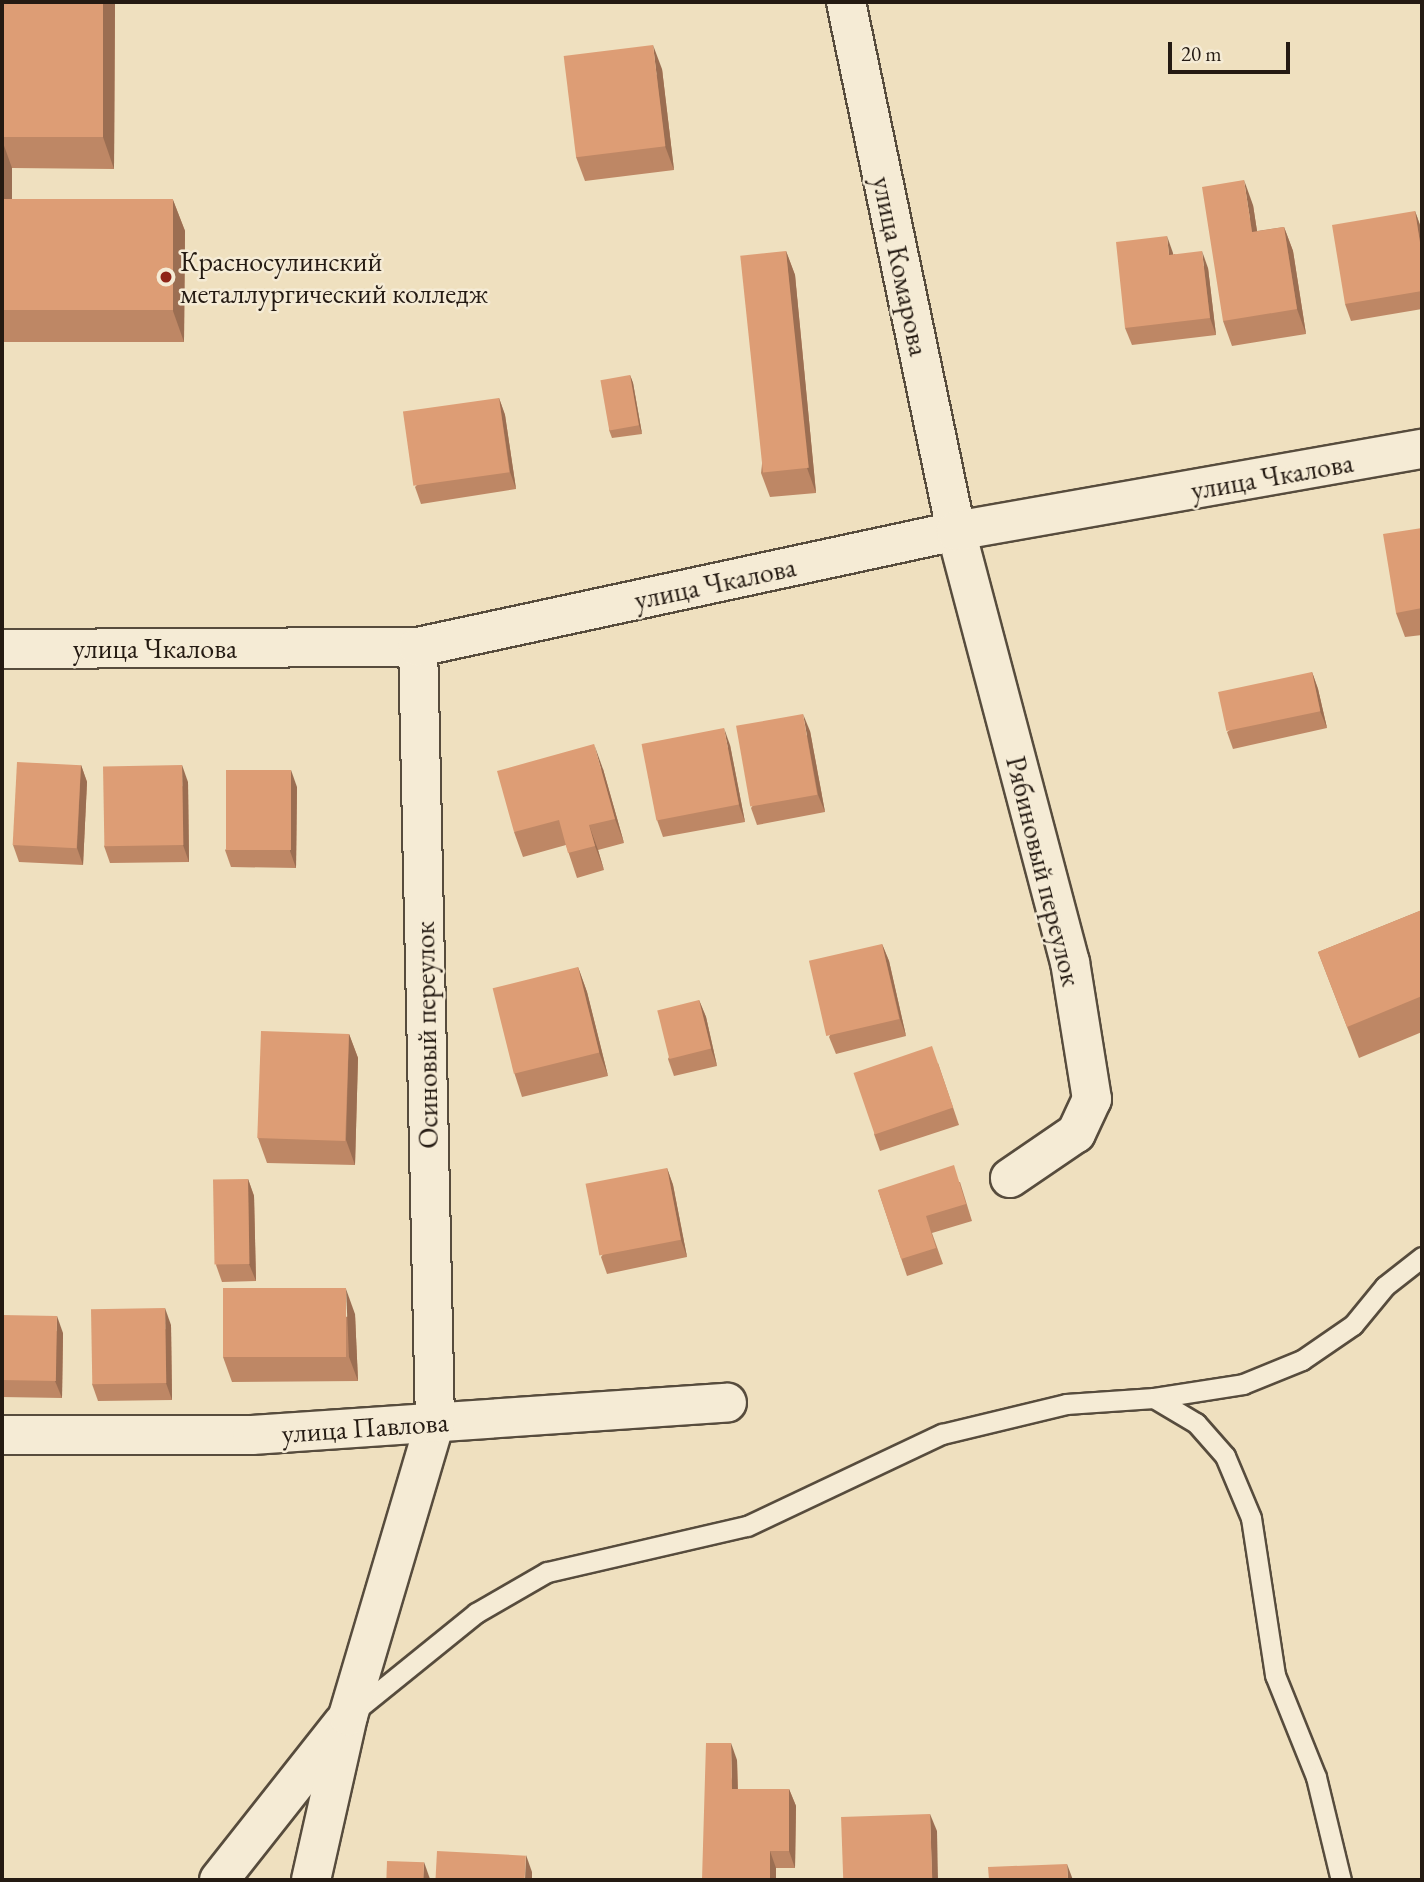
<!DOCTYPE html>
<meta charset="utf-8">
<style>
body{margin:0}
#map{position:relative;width:1424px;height:1882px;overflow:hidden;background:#efe0bf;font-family:"EB Garamond",serif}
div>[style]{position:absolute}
.roads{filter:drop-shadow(2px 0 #574c3d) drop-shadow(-2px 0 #574c3d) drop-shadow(0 2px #574c3d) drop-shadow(0 -2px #574c3d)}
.lane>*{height:19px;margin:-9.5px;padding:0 9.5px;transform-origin:9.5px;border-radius:9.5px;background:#f5ebd5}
.street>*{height:38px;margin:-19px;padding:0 19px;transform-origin:19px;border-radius:19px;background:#f5ebd5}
.secondary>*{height:38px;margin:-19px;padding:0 19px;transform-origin:19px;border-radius:19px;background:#f5ebd5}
.wall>*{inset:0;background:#be8765}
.shaded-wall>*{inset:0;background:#9b6e52}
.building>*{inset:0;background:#dd9d75;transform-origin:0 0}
.dots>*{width:19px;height:19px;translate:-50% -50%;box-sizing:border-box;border:4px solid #f5ebd5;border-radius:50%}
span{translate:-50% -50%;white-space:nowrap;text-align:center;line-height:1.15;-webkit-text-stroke:5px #f5ebd5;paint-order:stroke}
.poi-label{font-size:28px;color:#241a12}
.left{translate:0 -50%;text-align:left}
.street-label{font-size:28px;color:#241a12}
.frame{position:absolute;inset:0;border:4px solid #241a12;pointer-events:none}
.scale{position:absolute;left:1168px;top:42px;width:122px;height:32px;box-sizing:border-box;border:4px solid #241a12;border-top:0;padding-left:9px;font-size:21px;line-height:24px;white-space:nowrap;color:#241a12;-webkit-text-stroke:5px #f5ebd5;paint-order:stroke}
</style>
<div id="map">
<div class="roads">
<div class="lane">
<div style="left:1154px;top:1398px;width:49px;rotate:30.8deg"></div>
<div style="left:1196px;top:1423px;width:44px;rotate:48.7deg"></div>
<div style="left:1225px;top:1456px;width:67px;rotate:67.2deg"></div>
<div style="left:1251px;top:1518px;width:159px;rotate:81.3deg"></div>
<div style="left:1275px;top:1675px;width:110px;rotate:68.1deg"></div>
<div style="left:1316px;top:1777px;width:106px;rotate:76.4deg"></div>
<div style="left:355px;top:1711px;width:156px;rotate:-39deg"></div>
<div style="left:476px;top:1613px;width:82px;rotate:-30deg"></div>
<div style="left:547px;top:1572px;width:205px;rotate:-13deg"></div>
<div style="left:747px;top:1526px;width:216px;rotate:-25.3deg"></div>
<div style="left:942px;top:1434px;width:128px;rotate:-13.6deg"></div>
<div style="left:1066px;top:1404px;width:88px;rotate:-3.9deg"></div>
<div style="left:1154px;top:1398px;width:90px;rotate:-8.9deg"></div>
<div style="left:1243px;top:1384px;width:64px;rotate:-22.1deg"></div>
<div style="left:1302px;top:1360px;width:62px;rotate:-34.5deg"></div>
<div style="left:1353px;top:1325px;width:50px;rotate:-50.6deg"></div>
<div style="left:1385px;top:1286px;width:47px;rotate:-38.1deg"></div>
</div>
<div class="street">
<div style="left:846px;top:2px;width:540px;rotate:78.25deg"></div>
<div style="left:956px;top:531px;width:446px;rotate:75.2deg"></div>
<div style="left:1070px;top:962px;width:139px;rotate:80.9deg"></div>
<div style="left:1092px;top:1099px;width:38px;rotate:115deg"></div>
<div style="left:1076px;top:1133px;width:80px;rotate:145.7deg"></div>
<div style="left:2px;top:1435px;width:250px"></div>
<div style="left:252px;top:1435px;width:476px;rotate:-3.9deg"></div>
<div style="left:219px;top:1880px;width:200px;rotate:-51.7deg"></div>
<div style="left:311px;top:1880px;width:168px;rotate:-77.3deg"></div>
<div style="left:348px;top:1716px;width:306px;rotate:-73.5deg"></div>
<div style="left:435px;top:1423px;width:776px;rotate:-91.25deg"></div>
</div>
<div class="secondary">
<div style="left:2px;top:649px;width:416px;rotate:-0.3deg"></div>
<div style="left:418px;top:647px;width:550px;rotate:-12.17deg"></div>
<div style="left:956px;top:531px;width:473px;rotate:-10deg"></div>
</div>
</div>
<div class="wall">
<div style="clip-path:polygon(2px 2px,115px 2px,114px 169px,12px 168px,12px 199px,173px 200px,185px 231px,184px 342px,2px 342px)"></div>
<div style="clip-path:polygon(662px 69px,674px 170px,585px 181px,576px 157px)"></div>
<div style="clip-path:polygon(1253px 205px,1257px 231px,1284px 227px,1293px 251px,1306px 334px,1232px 346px,1223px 321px)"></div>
<div style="clip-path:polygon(1415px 211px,1421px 228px,1422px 235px,1422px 309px,1351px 321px,1345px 304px)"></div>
<div style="clip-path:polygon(786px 251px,795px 275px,816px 493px,770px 497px,761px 473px)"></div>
<div style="clip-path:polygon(1174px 254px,1208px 268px,1216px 335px,1132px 345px,1125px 328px)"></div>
<div style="clip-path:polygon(630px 375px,633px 383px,642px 434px,612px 438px,609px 430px)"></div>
<div style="clip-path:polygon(499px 398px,505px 415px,516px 489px,421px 504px,415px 487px)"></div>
<div style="clip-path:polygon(1422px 528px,1422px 635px,1405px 637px,1396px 613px)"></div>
<div style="clip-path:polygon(1312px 672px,1318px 689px,1327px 728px,1233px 749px,1227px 732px)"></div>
<div style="clip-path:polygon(810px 731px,825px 812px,757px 825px,751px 808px)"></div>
<div style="clip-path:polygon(730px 745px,745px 822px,663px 837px,657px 820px)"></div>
<div style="clip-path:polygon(81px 765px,87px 782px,83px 865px,19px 862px,13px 845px)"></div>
<div style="clip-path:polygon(603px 769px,624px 843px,598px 850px,604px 870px,577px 878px,566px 845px,523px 857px,514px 832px)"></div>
<div style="clip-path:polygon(188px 782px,189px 862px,110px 863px,104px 846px)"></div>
<div style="clip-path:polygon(297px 787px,296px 868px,231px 867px,225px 850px)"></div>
<div style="clip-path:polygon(1422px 910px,1422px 1032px,1359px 1058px,1318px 952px)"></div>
<div style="clip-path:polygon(882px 944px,889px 961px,906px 1036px,836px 1054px,829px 1037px)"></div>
<div style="clip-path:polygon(578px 967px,587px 992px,608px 1076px,522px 1097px,514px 1072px)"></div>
<div style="clip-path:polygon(699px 1000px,706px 1017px,717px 1066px,674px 1076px,668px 1059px)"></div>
<div style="clip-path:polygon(349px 1034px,358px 1058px,355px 1165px,267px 1163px,258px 1138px)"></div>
<div style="clip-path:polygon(938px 1063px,959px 1125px,880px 1151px,874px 1134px)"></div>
<div style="clip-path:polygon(667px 1168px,673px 1185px,687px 1257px,607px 1274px,601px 1257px)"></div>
<div style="clip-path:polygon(248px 1179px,254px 1196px,256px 1281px,222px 1282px,216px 1265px)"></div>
<div style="clip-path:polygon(960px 1182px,972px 1221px,932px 1233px,943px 1264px,907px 1276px,878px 1190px)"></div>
<div style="clip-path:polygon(355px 1314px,358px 1381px,232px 1382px,223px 1357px)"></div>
<div style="clip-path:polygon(2px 1315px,63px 1333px,62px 1398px,2px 1397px)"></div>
<div style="clip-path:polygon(171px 1325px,172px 1400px,98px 1401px,92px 1384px)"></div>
<div style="clip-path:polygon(737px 1760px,738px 1789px,789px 1789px,796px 1806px,795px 1868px,776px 1868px,702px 1880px)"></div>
</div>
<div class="shaded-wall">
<div style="clip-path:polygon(103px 2px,115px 2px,114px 169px,103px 137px)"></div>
<div style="clip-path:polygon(653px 45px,662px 69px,674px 170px,665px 146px)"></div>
<div style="clip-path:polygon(2px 140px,12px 168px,12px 231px,2px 204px)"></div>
<div style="clip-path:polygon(1244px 180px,1253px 205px,1261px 257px,1252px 232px)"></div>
<div style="clip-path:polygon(173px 200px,185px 231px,184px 342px,173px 311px)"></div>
<div style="clip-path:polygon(1415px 211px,1421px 228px,1422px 255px)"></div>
<div style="clip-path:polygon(1284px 227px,1293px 251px,1306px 334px,1297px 309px)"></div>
<div style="clip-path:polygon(1167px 236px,1173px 253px,1175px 272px,1169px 255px)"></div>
<div style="clip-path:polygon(786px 251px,795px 275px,816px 493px,807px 468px)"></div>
<div style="clip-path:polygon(1202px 251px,1208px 268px,1216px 335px,1210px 318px)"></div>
<div style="clip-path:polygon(630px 375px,633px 383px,642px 434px,639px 425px)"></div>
<div style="clip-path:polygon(499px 398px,505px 415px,516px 489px,510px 472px)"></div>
<div style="clip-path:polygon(1312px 672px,1318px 689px,1327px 728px,1320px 711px)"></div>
<div style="clip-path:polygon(803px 714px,810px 731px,825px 812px,818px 795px)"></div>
<div style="clip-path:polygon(724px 728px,730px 745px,745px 822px,739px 805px)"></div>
<div style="clip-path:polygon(594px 744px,603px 769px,624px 843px,615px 819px)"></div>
<div style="clip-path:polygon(81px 765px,87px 782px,83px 865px,77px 848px)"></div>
<div style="clip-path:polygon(182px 765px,188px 782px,189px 862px,183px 845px)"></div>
<div style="clip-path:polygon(291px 770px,297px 787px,296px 868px,290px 851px)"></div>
<div style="clip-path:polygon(589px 825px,598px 850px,604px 870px,595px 846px)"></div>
<div style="clip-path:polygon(882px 944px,889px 961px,906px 1036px,900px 1019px)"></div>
<div style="clip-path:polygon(578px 967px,587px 992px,608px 1076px,599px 1052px)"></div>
<div style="clip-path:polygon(699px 1000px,706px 1017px,717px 1066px,711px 1049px)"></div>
<div style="clip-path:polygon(349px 1034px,358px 1058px,355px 1165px,346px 1140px)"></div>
<div style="clip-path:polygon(667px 1168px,673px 1185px,687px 1257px,681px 1240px)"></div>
<div style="clip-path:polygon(248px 1179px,254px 1196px,256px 1281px,249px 1264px)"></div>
<div style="clip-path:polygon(346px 1289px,355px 1314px,358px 1381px,349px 1357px)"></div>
<div style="clip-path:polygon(165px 1308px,171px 1325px,172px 1400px,166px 1383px)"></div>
<div style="clip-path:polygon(57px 1316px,63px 1333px,62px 1398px,55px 1381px)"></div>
<div style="clip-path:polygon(731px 1743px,737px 1760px,738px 1806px,732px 1789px)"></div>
<div style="clip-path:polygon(789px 1789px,796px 1806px,795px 1868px,789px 1851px)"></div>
<div style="clip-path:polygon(930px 1814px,937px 1831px,938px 1880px,932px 1880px)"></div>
<div style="clip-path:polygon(770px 1851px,776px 1868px,776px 1880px,770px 1880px)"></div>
<div style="clip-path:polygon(526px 1855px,532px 1872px,532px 1880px,525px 1880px)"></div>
<div style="clip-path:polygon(424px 1862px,430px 1879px,430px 1880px,423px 1880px)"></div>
<div style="clip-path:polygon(1067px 1864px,1073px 1880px,1068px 1880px)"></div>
</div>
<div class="building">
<div style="left:2px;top:2px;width:101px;height:135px"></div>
<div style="left:653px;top:45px;width:102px;height:90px;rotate:83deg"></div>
<div style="clip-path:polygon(1244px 180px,1252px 232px,1284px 227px,1297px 309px,1223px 321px,1202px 187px)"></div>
<div style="left:2px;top:199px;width:171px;height:111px"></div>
<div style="clip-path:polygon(1415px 211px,1422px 255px,1422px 291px,1345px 304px,1332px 225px)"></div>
<div style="clip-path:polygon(1167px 236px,1169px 255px,1202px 251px,1210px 318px,1125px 328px,1116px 242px)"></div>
<div style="left:786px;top:251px;width:218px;height:46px;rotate:84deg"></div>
<div style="left:630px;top:375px;width:51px;height:30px;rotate:80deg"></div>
<div style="left:499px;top:398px;width:75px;height:97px;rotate:82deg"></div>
<div style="clip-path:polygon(1422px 528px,1422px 608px,1396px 613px,1383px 534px)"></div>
<div style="left:1312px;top:672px;width:40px;height:96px;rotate:78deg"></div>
<div style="left:803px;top:714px;width:82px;height:68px;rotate:80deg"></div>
<div style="left:724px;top:728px;width:78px;height:84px;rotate:79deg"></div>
<div style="clip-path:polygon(594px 744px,615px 819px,589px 825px,595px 846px,568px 853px,559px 820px,514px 832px,497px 771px)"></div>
<div style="left:17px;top:762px;width:64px;height:83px;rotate:3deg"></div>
<div style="left:182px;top:765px;width:80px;height:79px;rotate:89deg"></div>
<div style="left:226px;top:770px;width:65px;height:80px"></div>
<div style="clip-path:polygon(1422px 910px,1422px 996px,1347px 1027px,1318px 952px)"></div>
<div style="left:882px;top:944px;width:77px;height:75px;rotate:77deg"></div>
<div style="left:578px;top:967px;width:88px;height:88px;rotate:76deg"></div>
<div style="left:699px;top:1000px;width:50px;height:43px;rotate:76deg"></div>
<div style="left:261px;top:1031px;width:88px;height:107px;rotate:2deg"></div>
<div style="left:932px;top:1046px;width:65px;height:83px;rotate:71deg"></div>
<div style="clip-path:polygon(954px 1165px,966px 1204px,926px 1216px,936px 1248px,901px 1259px,878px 1190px)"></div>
<div style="left:667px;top:1168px;width:73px;height:83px;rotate:79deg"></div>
<div style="left:248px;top:1179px;width:85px;height:35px;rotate:89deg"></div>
<div style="left:223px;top:1288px;width:123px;height:69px"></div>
<div style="left:165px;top:1308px;width:75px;height:74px;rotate:89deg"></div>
<div style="left:2px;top:1315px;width:55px;height:65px;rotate:1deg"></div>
<div style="clip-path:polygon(706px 1743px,731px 1743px,732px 1789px,789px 1789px,789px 1851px,770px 1851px,770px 1880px,702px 1880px)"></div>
<div style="left:930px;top:1814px;width:66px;height:89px;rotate:88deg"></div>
<div style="left:437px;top:1851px;width:89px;height:29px;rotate:3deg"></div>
<div style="left:387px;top:1861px;width:37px;height:19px;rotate:2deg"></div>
<div style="clip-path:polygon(1067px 1864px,1068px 1880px,989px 1880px,988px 1867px)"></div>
</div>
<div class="dots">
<div style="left:166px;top:277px;background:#8f2418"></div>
</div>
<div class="poi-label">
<span class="left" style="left:180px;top:277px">Красносулинский<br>металлургический колледж</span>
</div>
<div class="street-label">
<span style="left:901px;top:266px;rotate:78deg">улица Комарова</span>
<span style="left:1272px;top:476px;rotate:-10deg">улица Чкалова</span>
<span style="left:715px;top:583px;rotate:-12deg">улица Чкалова</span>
<span style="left:155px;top:648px">улица Чкалова</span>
<span style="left:1044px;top:871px;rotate:76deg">Рябиновый переулок</span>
<span style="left:426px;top:1035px;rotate:-91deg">Осиновый переулок</span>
<span style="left:365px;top:1427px;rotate:-4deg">улица Павлова</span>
</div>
<div class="frame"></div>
<div class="scale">20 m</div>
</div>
